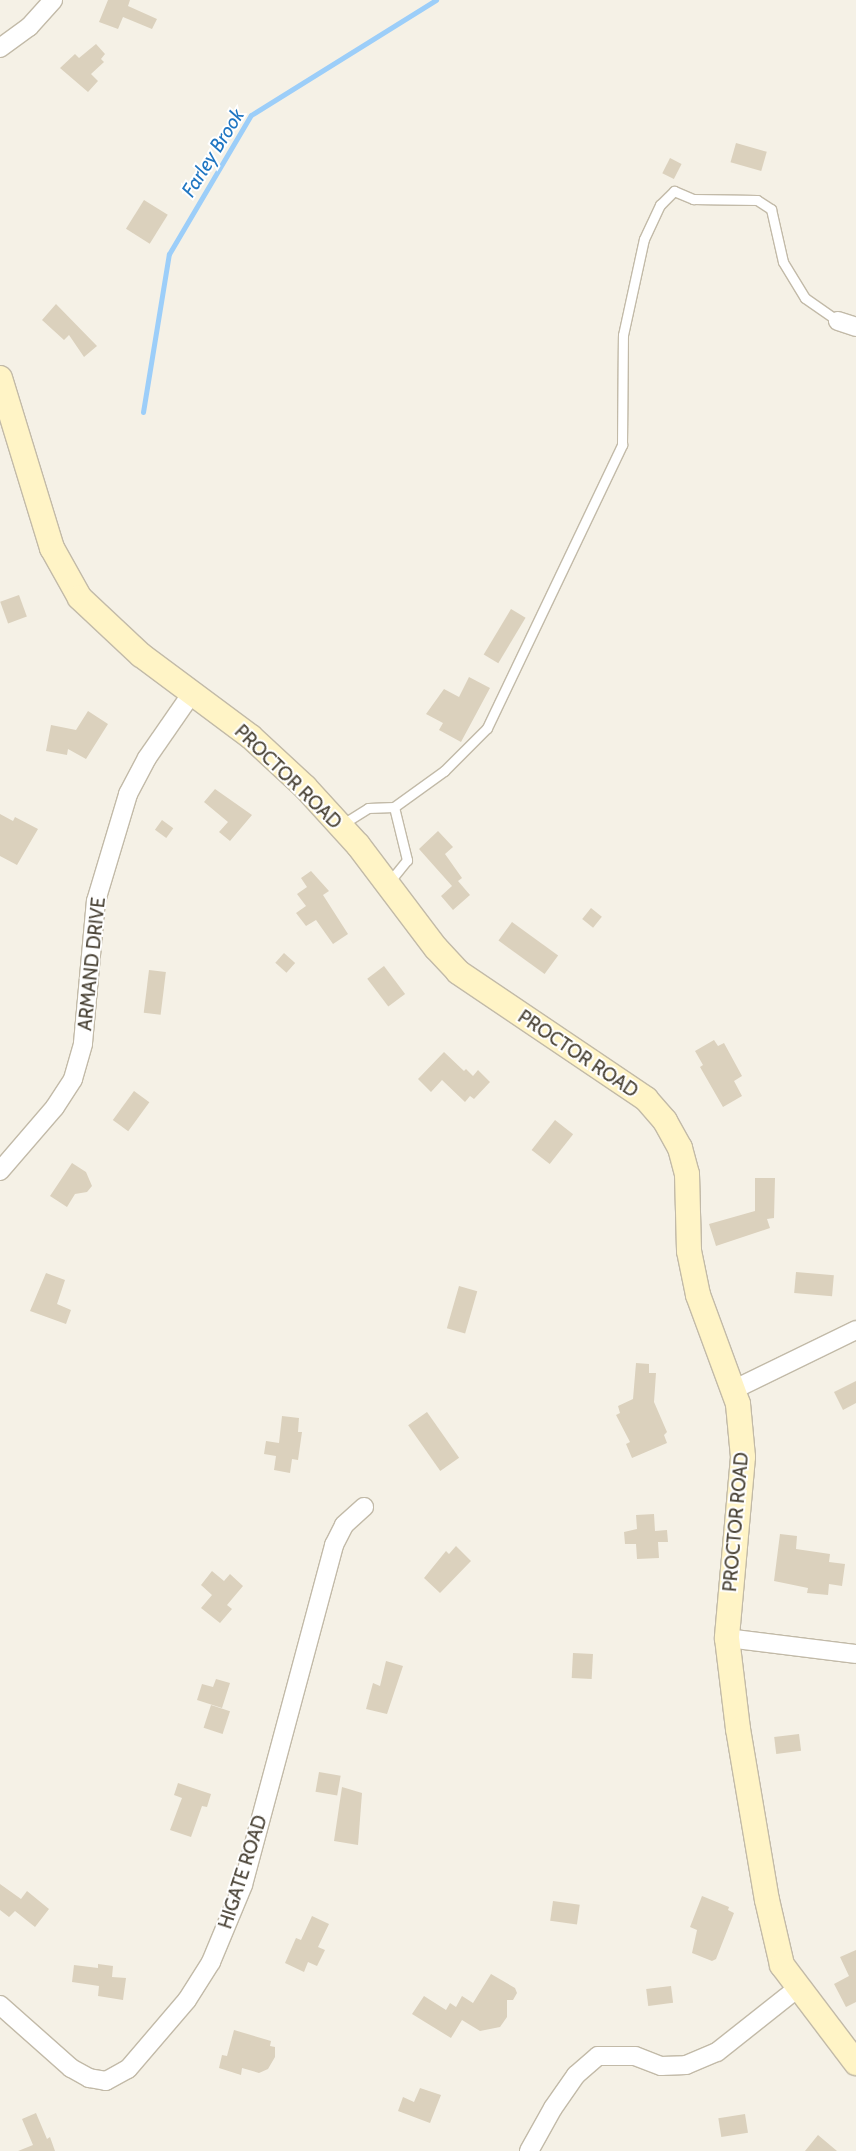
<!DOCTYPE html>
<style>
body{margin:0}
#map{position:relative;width:856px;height:2151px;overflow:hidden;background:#f5f1e6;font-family:Cabin,sans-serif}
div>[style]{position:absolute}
.stream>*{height:5px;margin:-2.5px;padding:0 2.5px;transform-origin:2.5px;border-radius:2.5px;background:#9ccef9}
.building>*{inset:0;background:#dbd1bd;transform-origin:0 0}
.roads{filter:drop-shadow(1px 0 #c2baa8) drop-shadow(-1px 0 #c2baa8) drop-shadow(0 1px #c2baa8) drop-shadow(0 -1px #c2baa8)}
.service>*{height:9px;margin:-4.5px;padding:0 4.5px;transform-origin:4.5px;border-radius:4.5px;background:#fff}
.minor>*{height:18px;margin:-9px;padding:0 9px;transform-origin:9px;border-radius:9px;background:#fff}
.secondary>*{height:24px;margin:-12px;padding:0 12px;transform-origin:12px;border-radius:12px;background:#fff4c6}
span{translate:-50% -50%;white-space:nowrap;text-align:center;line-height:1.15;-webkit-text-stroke:4px #fff;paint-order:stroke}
.street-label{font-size:19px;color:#494235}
.water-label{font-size:20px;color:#2076c2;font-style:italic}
</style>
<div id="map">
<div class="stream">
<div style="left:143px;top:412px;width:160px;rotate:-80.7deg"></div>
<div style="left:169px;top:254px;width:161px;rotate:-59.5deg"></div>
<div style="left:251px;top:115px;width:218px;rotate:-31.9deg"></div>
</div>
<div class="building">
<div style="clip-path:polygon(108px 0,130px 0,128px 6px,157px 19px,152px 29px,123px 17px,118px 29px,99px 22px)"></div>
<div style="clip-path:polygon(96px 44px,105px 54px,101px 59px,104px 62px,91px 74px,98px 81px,88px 92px,60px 68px,75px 54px,79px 58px)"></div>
<div style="left:736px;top:143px;width:32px;height:20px;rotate:16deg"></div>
<div style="left:670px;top:158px;width:13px;height:17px;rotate:27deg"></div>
<div style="left:144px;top:200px;width:28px;height:34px;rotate:32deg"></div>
<div style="clip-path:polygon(56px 304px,97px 346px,84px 357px,69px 335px,64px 340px,42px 320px)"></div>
<div style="left:19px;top:595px;width:23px;height:20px;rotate:70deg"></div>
<div style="left:511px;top:609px;width:17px;height:53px;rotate:31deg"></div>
<div style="clip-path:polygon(469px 677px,490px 688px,461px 742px,439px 730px,443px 723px,426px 714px,444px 689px,459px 697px)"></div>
<div style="clip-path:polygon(88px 711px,108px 724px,86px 759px,68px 749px,67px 755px,46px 751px,51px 725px,76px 730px)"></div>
<div style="clip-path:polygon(215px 789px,252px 815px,230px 841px,219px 832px,228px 822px,204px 802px)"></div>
<div style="clip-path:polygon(0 814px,13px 821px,15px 817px,38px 829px,17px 865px,0 856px)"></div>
<div style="left:162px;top:820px;width:14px;height:12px;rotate:36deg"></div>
<div style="clip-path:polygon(438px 831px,453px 847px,445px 854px,462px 878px,458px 881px,470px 895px,453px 910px,441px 896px,452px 886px,419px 849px)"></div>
<div style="clip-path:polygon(311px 871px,329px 891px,323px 895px,348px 934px,333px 944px,316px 920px,306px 926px,296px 913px,306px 906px,297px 894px,307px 887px,301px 878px)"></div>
<div style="left:591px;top:908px;width:14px;height:14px;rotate:39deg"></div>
<div style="left:512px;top:922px;width:57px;height:23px;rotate:36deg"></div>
<div style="left:284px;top:953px;width:15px;height:13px;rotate:42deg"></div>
<div style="left:384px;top:966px;width:35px;height:21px;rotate:53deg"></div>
<div style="left:149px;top:970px;width:17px;height:43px;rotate:7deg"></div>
<div style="clip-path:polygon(714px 1040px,718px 1046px,724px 1043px,742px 1076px,734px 1081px,742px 1096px,723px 1107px,700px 1067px,703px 1065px,695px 1051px)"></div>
<div style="clip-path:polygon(444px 1052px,464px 1071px,466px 1069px,473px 1076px,478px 1070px,490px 1082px,474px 1099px,470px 1096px,465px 1102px,442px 1080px,431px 1092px,418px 1079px)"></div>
<div style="left:134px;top:1091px;width:19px;height:36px;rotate:36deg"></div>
<div style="left:555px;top:1120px;width:23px;height:38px;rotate:38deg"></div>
<div style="clip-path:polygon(72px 1163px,86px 1172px,92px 1186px,87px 1192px,75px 1194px,67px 1207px,50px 1196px)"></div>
<div style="clip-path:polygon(755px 1178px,775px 1178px,774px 1218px,767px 1219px,770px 1228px,716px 1246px,709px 1224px,755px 1211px)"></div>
<div style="left:796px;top:1272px;width:38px;height:21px;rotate:5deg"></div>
<div style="clip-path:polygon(46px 1273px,65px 1280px,57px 1304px,71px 1310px,66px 1324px,30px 1311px)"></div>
<div style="left:459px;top:1286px;width:19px;height:44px;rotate:16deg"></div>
<div style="clip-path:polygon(636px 1363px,649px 1364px,649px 1373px,656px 1373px,654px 1402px,667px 1432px,664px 1435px,667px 1443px,632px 1458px,626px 1444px,630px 1442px,616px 1415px,620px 1413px,618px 1406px,633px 1399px)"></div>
<div style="clip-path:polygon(856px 1381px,856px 1403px,843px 1410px,834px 1392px)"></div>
<div style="left:427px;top:1412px;width:56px;height:23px;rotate:55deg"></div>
<div style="clip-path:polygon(282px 1416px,299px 1418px,298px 1432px,302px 1432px,298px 1460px,292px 1459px,290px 1473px,274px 1470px,276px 1456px,264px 1454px,266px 1441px,279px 1443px)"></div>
<div style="clip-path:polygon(654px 1514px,655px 1531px,667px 1530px,668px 1542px,658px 1542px,659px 1558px,637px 1559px,636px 1544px,625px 1544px,624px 1532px,637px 1529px,636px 1515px)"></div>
<div style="clip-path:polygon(780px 1534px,797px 1536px,796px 1549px,830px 1554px,829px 1562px,845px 1564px,842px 1586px,829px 1584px,828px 1595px,807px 1593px,808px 1588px,774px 1581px)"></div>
<div style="clip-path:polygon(456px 1546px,471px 1561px,440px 1593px,424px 1578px,446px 1551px,449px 1554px)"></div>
<div style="clip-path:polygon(212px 1571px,224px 1581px,230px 1574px,243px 1586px,227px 1605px,232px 1609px,220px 1623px,201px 1608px,212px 1595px,201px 1585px)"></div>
<div style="left:573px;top:1653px;width:20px;height:25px;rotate:3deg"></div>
<div style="clip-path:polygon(386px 1661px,403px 1666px,387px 1714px,366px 1709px,373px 1683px,380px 1686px)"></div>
<div style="clip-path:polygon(216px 1679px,230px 1683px,222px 1708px,197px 1700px,202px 1684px,213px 1687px)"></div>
<div style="left:211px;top:1705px;width:20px;height:24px;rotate:18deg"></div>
<div style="left:799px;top:1734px;width:17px;height:25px;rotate:83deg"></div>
<div style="left:319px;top:1772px;width:22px;height:20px;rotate:10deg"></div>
<div style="clip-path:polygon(178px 1783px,211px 1794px,207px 1807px,202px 1806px,191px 1837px,170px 1830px,182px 1798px,174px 1795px)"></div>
<div style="clip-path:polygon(342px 1787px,362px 1793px,358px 1845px,334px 1841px)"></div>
<div style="clip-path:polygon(0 1884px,21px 1899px,27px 1891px,49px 1909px,35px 1927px,15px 1911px,9px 1917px,0 1910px)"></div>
<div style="clip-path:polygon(702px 1896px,729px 1907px,728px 1910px,734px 1913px,716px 1959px,712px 1961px,692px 1953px,697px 1930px,690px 1927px)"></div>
<div style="left:553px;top:1901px;width:27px;height:20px;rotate:8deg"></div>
<div style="clip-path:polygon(312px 1916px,329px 1924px,318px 1947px,325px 1950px,317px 1966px,308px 1962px,304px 1972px,285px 1963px,296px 1938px,301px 1940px)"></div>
<div style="clip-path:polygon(856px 1950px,856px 2002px,846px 2007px,834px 1984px,849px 1976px,840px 1957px)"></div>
<div style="clip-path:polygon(98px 1964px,113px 1966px,112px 1977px,126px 1978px,123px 2000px,98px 1996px,99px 1986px,72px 1982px,74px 1965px,98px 1968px)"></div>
<div style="clip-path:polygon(491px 1974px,515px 1988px,517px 1993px,513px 2000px,507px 2000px,507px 2017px,500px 2027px,480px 2031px,462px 2020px,451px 2038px,412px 2014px,424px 1996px,446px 2010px,450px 2003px,456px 2007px,462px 1996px,473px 2003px)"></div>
<div style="left:671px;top:1986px;width:17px;height:25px;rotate:83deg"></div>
<div style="clip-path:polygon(234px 2030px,271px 2041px,270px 2046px,275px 2047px,275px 2057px,268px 2069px,259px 2073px,242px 2068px,241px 2075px,219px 2068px,222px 2055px,227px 2056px)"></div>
<div style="clip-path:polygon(420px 2088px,441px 2095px,430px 2123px,398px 2111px,403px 2097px,414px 2102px)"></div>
<div style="clip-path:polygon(36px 2113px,47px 2139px,50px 2137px,55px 2151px,18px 2151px,33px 2145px,22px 2119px)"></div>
<div style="left:745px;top:2114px;width:19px;height:27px;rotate:81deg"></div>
<div style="clip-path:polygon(818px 2135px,837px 2151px,805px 2151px)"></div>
</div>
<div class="roads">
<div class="service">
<div style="left:394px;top:807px;width:62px;rotate:-35.8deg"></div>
<div style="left:444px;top:771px;width:61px;rotate:-45deg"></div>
<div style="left:487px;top:728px;width:314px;rotate:-64.5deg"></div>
<div style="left:622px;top:445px;width:110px;rotate:-89.5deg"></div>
<div style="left:623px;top:335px;width:98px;rotate:-77.7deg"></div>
<div style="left:644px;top:239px;width:38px;rotate:-65deg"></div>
<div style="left:660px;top:205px;width:20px;rotate:-45deg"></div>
<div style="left:674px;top:191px;width:21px;rotate:23deg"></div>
<div style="left:693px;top:199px;width:64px;rotate:0.9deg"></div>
<div style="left:757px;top:200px;width:17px;rotate:33deg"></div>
<div style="left:771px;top:209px;width:54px;rotate:77.2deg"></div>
<div style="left:783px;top:262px;width:42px;rotate:58.6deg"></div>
<div style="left:805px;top:298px;width:40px;rotate:34.9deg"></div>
<div style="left:341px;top:825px;width:32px;rotate:-32deg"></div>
<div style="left:368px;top:808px;width:26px;rotate:-2deg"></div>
<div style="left:394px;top:807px;width:55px;rotate:76.2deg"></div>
<div style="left:407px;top:860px;width:28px;rotate:129deg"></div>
</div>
<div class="minor">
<div style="left:0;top:48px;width:36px;rotate:-36deg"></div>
<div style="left:29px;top:27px;width:36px;rotate:-48deg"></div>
<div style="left:838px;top:321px;width:19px;rotate:18deg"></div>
<div style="left:0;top:1171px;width:84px;rotate:-49.3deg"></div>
<div style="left:55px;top:1107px;width:33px;rotate:-57deg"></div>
<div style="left:73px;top:1079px;width:37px;rotate:-74deg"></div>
<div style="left:83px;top:1043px;width:143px;rotate:-84.8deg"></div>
<div style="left:96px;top:901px;width:112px;rotate:-73.3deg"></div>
<div style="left:128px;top:794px;width:41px;rotate:-62.2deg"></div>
<div style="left:147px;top:758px;width:79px;rotate:-55.3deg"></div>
<div style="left:733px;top:1390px;width:137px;rotate:-26deg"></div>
<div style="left:727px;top:1638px;width:130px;rotate:7.1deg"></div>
<div style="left:0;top:2005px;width:95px;rotate:41.6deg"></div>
<div style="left:71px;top:2068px;width:21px;rotate:29deg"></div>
<div style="left:89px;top:2078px;width:17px;rotate:10deg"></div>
<div style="left:106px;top:2081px;width:25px;rotate:-29deg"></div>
<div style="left:128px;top:2069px;width:91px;rotate:-49.5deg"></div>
<div style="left:187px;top:2000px;width:45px;rotate:-57.7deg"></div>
<div style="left:211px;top:1962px;width:83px;rotate:-67.4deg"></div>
<div style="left:243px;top:1885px;width:352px;rotate:-75deg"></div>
<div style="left:334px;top:1545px;width:22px;rotate:-63deg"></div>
<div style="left:344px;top:1525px;width:27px;rotate:-42deg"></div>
<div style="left:529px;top:2151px;width:49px;rotate:-60.8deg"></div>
<div style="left:553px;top:2108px;width:40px;rotate:-55.1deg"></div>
<div style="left:576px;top:2075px;width:29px;rotate:-41deg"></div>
<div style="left:598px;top:2056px;width:37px"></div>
<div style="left:635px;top:2056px;width:28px;rotate:21deg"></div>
<div style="left:661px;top:2066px;width:25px;rotate:-2deg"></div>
<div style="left:686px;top:2065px;width:34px;rotate:-23deg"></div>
<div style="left:717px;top:2052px;width:105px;rotate:-38.4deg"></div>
</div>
<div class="secondary">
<div style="left:0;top:378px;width:178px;rotate:73deg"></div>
<div style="left:52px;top:548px;width:57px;rotate:60.8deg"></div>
<div style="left:80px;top:598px;width:83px;rotate:43.1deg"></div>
<div style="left:141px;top:655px;width:137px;rotate:36.7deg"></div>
<div style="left:251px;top:737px;width:74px;rotate:42.8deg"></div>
<div style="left:305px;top:787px;width:79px;rotate:47.6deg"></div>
<div style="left:358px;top:845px;width:129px;rotate:52.9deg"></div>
<div style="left:436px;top:948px;width:33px;rotate:47deg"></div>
<div style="left:458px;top:972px;width:227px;rotate:34deg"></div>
<div style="left:646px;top:1099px;width:29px;rotate:49deg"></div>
<div style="left:665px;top:1121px;width:31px;rotate:61deg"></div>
<div style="left:680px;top:1148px;width:27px;rotate:75deg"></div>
<div style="left:687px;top:1174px;width:77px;rotate:88.5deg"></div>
<div style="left:689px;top:1251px;width:45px;rotate:78.4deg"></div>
<div style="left:698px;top:1295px;width:116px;rotate:69.8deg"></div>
<div style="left:738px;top:1404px;width:53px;rotate:84.6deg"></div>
<div style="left:743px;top:1457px;width:182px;rotate:95.1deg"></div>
<div style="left:727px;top:1638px;width:92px;rotate:83.1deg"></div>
<div style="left:738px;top:1729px;width:173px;rotate:80.4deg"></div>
<div style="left:767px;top:1900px;width:67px;rotate:77deg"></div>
<div style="left:782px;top:1965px;width:123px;rotate:52.9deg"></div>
</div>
</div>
<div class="street-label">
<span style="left:288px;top:777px;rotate:44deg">PROCTOR ROAD</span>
<span style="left:92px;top:964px;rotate:-84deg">ARMAND DRIVE</span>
<span style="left:578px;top:1054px;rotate:34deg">PROCTOR ROAD</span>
<span style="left:736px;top:1522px;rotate:-85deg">PROCTOR ROAD</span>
<span style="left:243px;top:1872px;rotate:-72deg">HIGATE ROAD</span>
</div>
<div class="water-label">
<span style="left:213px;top:153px;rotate:-58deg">Farley Brook</span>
</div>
</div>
